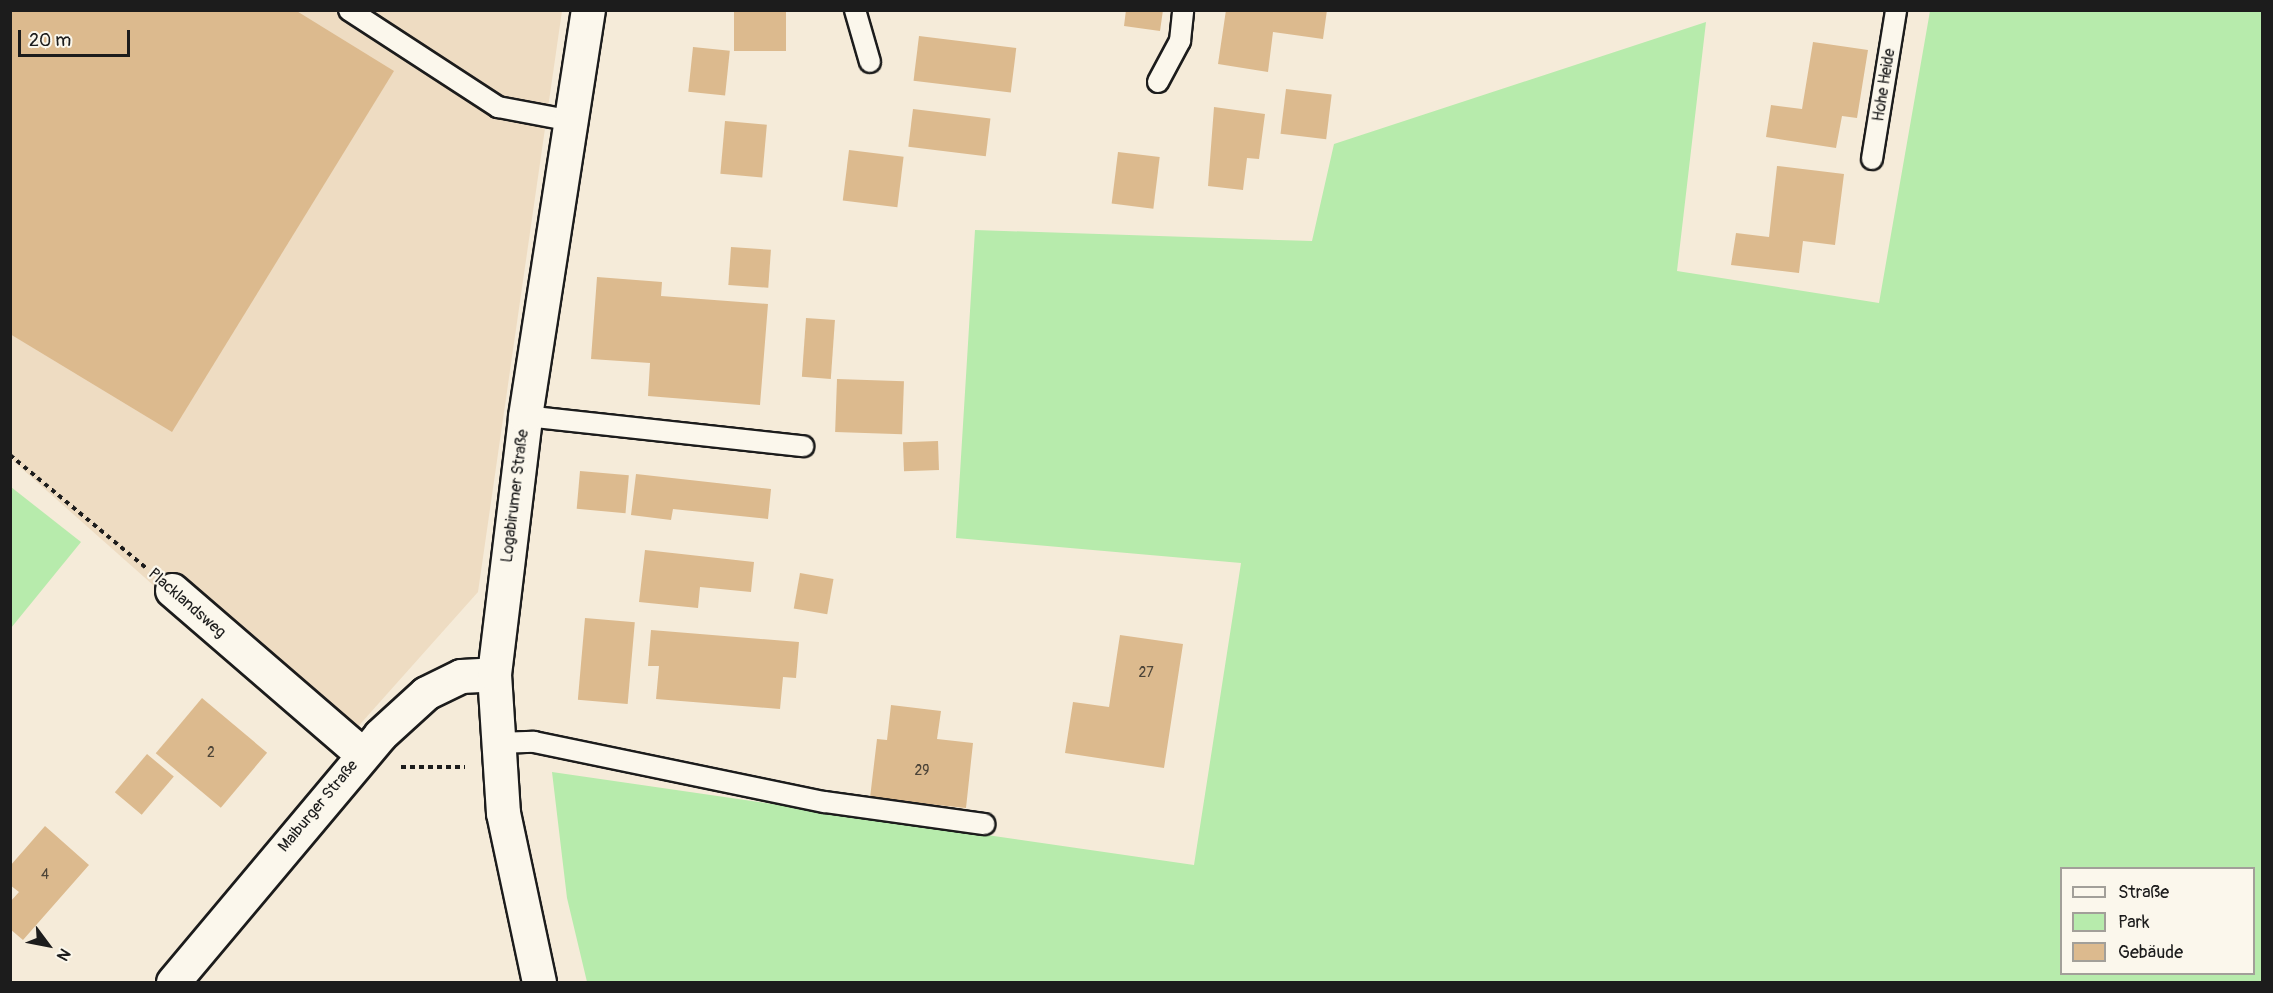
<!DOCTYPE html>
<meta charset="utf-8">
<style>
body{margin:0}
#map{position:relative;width:2273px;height:993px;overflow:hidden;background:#f5ebd9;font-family:Pangolin,sans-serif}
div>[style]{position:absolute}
.built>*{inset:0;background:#eedcc2}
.green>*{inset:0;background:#b7ebac}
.building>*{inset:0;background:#dcba8e;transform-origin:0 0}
.path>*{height:4px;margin-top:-2px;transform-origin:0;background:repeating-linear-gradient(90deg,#1c1c1c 0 4.5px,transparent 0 9px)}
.roads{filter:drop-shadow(2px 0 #1c1c1c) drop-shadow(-2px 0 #1c1c1c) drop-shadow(0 2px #1c1c1c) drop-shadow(0 -2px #1c1c1c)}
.lane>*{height:20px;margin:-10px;padding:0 10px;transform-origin:10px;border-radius:10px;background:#fbf7ec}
.street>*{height:33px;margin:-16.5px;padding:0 16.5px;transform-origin:16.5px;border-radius:16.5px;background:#fbf7ec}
.secondary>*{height:33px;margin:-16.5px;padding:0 16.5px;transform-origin:16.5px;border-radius:16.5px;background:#fbf7ec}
span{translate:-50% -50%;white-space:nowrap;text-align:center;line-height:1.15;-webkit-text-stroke:4.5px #fbf7ec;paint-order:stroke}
.number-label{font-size:14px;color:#4c4438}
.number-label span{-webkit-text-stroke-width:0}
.street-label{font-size:16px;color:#1c1c1c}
.frame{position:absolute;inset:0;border:12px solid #1c1c1c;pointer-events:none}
.legend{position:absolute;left:2060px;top:867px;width:195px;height:108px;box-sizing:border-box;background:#fbf7ec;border:2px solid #a29f99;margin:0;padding:8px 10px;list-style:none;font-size:18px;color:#1c1c1c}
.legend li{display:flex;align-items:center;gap:12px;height:30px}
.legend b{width:30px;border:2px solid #a29f99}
.north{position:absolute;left:18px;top:915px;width:60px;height:60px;-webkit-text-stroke:4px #fbf7ec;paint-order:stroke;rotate:122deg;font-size:16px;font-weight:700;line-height:24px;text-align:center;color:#1c1c1c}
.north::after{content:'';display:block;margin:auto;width:21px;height:27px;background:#1c1c1c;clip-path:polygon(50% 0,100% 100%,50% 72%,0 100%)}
.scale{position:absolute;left:18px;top:30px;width:112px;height:27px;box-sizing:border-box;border:3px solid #1c1c1c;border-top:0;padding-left:8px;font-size:18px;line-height:21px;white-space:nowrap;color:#1c1c1c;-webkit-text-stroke:4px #fbf7ec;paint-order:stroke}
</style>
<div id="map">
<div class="built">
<div style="clip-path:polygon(11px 11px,562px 11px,478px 592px,338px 749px,11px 459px)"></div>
</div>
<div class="green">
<div style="clip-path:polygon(evenodd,1930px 11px,2262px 11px,2262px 982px,587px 982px,567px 898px,552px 772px,1194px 865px,1241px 563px,956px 538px,975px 230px,1312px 241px,1334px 144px,1706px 22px,1677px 271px,1879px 303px,1930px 11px,2062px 868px,2254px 868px,2254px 974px,2062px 974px,2062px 868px)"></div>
<div style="clip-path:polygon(11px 487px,81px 542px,11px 628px)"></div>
</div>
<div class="building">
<div style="clip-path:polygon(10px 10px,295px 10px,394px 71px,172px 432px,10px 334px)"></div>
<div style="left:734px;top:10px;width:52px;height:41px"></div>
<div style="clip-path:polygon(1126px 10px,1163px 10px,1160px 31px,1124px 26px)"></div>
<div style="clip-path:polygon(1226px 10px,1327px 10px,1323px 39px,1273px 32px,1268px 72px,1218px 64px)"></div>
<div style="left:919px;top:36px;width:98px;height:45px;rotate:7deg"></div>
<div style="clip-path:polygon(1813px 42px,1868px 50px,1857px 118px,1842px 116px,1836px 148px,1766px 137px,1771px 105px,1802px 109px)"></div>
<div style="left:693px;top:47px;width:37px;height:45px;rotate:6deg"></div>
<div style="left:1286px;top:89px;width:46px;height:45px;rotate:7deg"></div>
<div style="clip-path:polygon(1214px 107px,1265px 114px,1259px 159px,1247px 158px,1243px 190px,1208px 186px)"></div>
<div style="left:913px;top:109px;width:78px;height:38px;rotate:7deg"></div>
<div style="left:725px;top:121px;width:42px;height:53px;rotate:5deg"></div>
<div style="left:849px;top:150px;width:55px;height:51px;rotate:7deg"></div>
<div style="left:1118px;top:152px;width:42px;height:52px;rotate:7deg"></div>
<div style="clip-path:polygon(1777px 166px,1844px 174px,1835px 245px,1803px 241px,1799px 273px,1731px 265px,1736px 233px,1769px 237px)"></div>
<div style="left:731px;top:247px;width:40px;height:38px;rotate:4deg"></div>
<div style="clip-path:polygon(597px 277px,662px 282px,661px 296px,768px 304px,760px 405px,648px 396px,650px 363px,591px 359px)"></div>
<div style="left:806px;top:318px;width:29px;height:59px;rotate:4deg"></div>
<div style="left:837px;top:379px;width:67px;height:53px;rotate:2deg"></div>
<div style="left:938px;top:441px;width:29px;height:35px;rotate:88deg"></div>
<div style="left:580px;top:471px;width:49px;height:38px;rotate:5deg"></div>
<div style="clip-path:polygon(636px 474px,771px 489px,768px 519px,673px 509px,671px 520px,631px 515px)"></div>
<div style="clip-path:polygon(645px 550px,754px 562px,751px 592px,700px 587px,698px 608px,639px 602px)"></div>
<div style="left:800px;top:573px;width:34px;height:36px;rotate:10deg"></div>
<div style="left:585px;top:618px;width:50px;height:82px;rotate:5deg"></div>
<div style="clip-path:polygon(651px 630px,799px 642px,796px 678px,783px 677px,780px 709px,656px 699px,659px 666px,648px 666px)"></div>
<div style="clip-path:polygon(1120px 635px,1183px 644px,1164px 768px,1065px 753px,1073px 702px,1109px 707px)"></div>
<div style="left:202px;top:698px;width:85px;height:72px;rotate:40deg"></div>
<div style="clip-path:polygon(891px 705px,941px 711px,937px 739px,973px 743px,966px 808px,870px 798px,877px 739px,887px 740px)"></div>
<div style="left:147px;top:754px;width:35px;height:50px;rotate:40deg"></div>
<div style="clip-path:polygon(45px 826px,89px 865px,23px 940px,10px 929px,10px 902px,19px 892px,10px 885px,10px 866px)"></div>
</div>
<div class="path">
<div style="left:10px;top:455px;width:177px;rotate:39.7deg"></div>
<div style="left:401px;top:767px;width:64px"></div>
</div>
<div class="roads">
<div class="lane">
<div style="left:349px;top:10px;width:178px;rotate:33.1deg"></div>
<div style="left:498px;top:107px;width:75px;rotate:10.7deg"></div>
<div style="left:855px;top:10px;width:54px;rotate:73.9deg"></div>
<div style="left:1158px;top:82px;width:47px;rotate:-61.8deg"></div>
<div style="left:1180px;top:41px;width:31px;rotate:-84deg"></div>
<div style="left:1872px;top:159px;width:151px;rotate:-80.8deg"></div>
<div style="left:525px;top:416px;width:280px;rotate:6.2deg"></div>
<div style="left:496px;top:743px;width:38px;rotate:-2deg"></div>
<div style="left:534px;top:742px;width:297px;rotate:11.7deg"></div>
<div style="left:825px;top:802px;width:161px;rotate:7.9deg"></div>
</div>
<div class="street">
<div style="left:172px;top:590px;width:251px;rotate:40.8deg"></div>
</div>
<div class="secondary">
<div style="left:173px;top:982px;width:322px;rotate:-50deg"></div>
<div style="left:380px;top:735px;width:62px;rotate:-42.4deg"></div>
<div style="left:426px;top:693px;width:39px;rotate:-26deg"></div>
<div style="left:461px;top:676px;width:33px;rotate:-3deg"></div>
<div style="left:539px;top:982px;width:173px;rotate:-102deg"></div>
<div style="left:503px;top:813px;width:139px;rotate:-93.7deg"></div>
<div style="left:494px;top:674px;width:260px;rotate:-83.1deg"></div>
<div style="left:525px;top:416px;width:411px;rotate:-81.2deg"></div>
</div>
</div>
<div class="number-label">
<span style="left:1146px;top:673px">27</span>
<span style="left:211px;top:753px">2</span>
<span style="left:922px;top:771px">29</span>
<span style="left:45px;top:875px">4</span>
</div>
<div class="street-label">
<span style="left:1884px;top:85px;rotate:-81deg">Hohe Heide</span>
<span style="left:515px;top:496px;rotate:-83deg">Logabirumer Straße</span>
<span style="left:187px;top:603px;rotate:41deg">Placklandsweg</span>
<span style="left:318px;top:806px;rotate:-50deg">Maiburger Straße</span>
</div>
<div class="frame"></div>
<ul class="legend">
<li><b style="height:8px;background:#fbf7ec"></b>Straße</li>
<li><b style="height:16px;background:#b7ebac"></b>Park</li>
<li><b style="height:16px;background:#dcba8e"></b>Gebäude</li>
</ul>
<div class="north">N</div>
<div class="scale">20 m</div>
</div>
